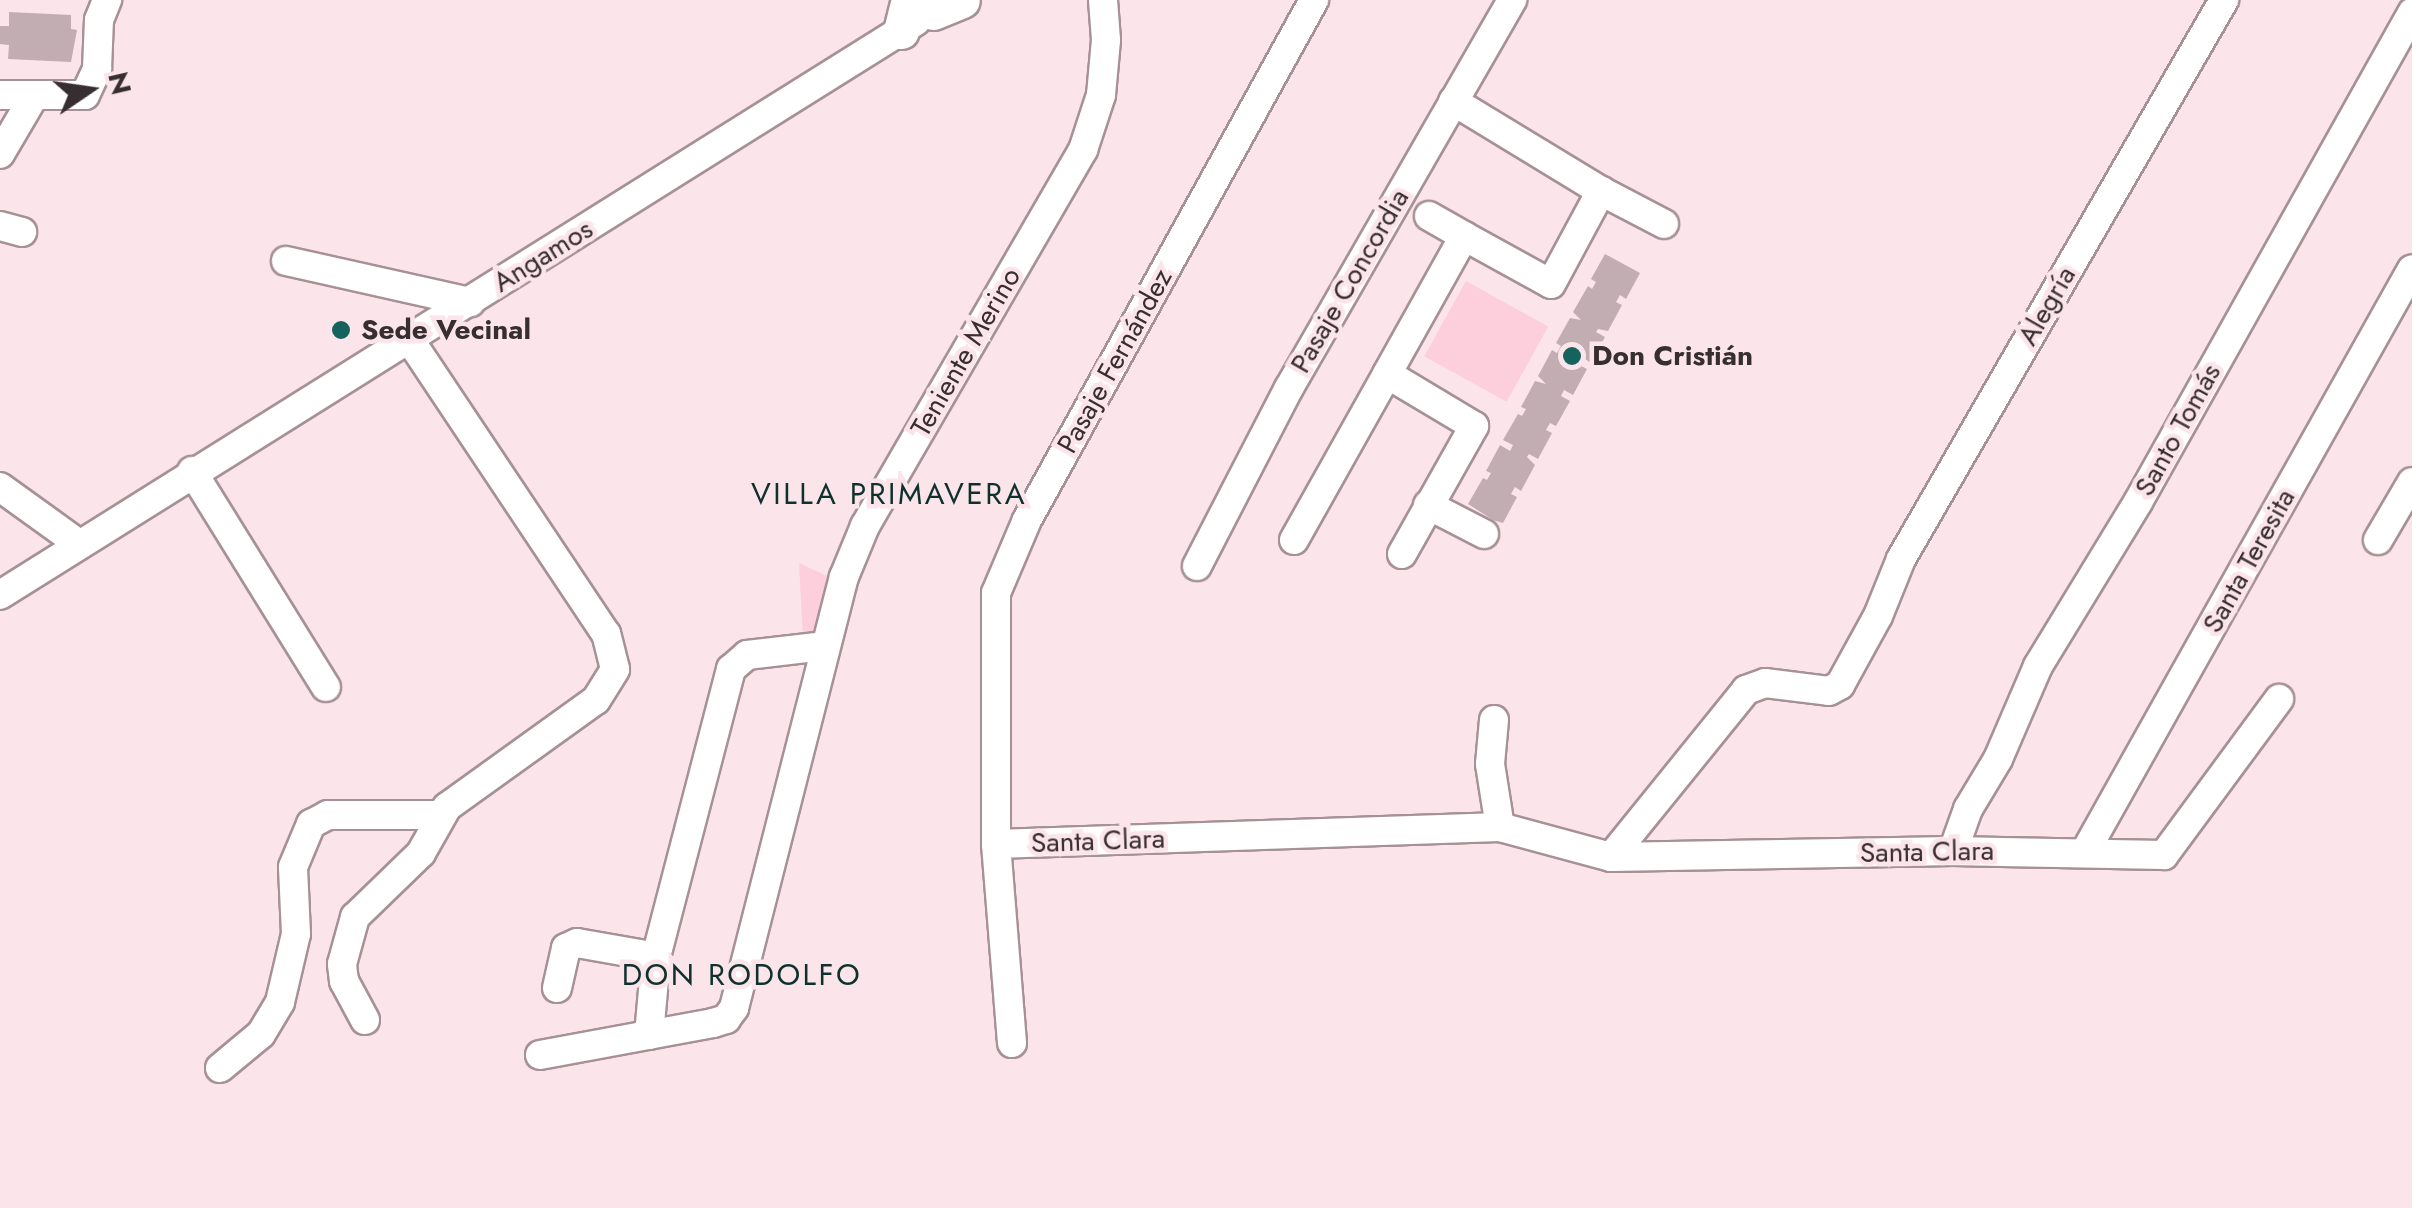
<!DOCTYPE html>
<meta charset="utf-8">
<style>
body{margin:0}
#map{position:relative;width:2412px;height:1208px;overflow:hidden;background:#fbe5ea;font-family:Jost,sans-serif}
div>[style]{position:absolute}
.green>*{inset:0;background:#fdcedb;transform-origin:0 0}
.building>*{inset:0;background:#c2adb3}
.roads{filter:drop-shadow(2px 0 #a69196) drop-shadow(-2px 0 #a69196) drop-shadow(0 2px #a69196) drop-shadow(0 -2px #a69196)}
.minor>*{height:28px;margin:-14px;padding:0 14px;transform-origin:14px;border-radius:14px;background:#fff}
.major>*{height:35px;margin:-17.5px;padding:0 17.5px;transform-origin:17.5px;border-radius:17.5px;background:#fff}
.dots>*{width:28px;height:28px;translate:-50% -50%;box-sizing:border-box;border:5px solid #fbe5ea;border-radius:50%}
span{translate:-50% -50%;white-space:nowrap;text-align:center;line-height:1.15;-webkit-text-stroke:9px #fbe5ea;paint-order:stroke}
.street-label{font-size:28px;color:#372e31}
.poi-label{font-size:28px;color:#372e31;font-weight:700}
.left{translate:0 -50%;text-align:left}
.neighbourhood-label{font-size:30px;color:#0f312e;letter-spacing:2.5px}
.north{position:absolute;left:40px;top:40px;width:100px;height:100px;-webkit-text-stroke:8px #fbe5ea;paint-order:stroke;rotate:77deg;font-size:28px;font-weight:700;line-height:40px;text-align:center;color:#372e31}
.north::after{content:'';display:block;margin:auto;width:35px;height:45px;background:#372e31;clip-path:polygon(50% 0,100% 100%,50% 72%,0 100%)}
</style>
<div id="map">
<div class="green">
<div style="left:1466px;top:281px;width:94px;height:86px;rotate:29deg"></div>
<div style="clip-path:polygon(799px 563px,827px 576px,814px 637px,803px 638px)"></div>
</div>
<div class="building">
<div style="clip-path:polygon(9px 12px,71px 15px,71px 29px,77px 30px,71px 62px,8px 59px,9px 45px,0 44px,0 26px,9px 26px)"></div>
<div style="clip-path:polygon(1605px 254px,1640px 273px,1626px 299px,1620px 295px,1616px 302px,1622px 305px,1608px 331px,1598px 329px,1596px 332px,1605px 337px,1591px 363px,1585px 359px,1581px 366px,1587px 369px,1573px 395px,1564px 390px,1561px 396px,1570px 401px,1556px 426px,1550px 423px,1546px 430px,1552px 433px,1538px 459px,1529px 454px,1527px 457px,1535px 465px,1521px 491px,1515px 487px,1511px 494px,1517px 497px,1503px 523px,1493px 520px,1468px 504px,1483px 478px,1487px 480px,1491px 473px,1486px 471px,1500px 445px,1510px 451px,1513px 445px,1503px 440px,1518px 414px,1522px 416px,1526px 409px,1521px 407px,1535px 381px,1546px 384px,1538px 376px,1552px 350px,1557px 353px,1561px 346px,1556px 343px,1570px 318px,1581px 320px,1573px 312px,1588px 286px,1592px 289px,1596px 282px,1591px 279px)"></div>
</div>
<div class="roads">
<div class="minor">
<div style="left:0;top:95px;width:85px"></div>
<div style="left:85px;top:95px;width:29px;rotate:-65deg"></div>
<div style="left:97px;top:69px;width:49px;rotate:-87.7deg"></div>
<div style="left:99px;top:20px;width:22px;rotate:-68deg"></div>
<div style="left:0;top:154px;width:67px;rotate:-59.6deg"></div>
<div style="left:1601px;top:191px;width:71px;rotate:27.6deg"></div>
<div style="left:1429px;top:216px;width:40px;rotate:29.7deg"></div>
<div style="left:0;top:226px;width:23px;rotate:15deg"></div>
<div style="left:286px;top:261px;width:189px;rotate:12.6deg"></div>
<div style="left:192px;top:471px;width:254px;rotate:58.2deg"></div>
<div style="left:0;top:487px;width:97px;rotate:35.8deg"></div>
<div style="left:1428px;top:505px;width:63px;rotate:27.4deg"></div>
<div style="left:1294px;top:540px;width:190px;rotate:-60.7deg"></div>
<div style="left:2378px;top:540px;width:67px;rotate:-59.6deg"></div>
<div style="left:1402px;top:554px;width:147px;rotate:-60.6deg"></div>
<div style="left:1474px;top:426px;width:101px;rotate:-149.1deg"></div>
<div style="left:1387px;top:374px;width:158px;rotate:-60.8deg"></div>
<div style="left:1464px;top:236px;width:99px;rotate:28.9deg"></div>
<div style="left:1551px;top:284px;width:106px;rotate:-61.7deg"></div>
<div style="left:1601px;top:191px;width:173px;rotate:-148.7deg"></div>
<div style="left:1197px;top:566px;width:200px;rotate:-62.7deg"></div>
<div style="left:1289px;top:388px;width:448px;rotate:-60.1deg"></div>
<div style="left:0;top:595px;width:1081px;rotate:-32.07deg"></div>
<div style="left:1494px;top:720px;width:44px;rotate:95.2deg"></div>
<div style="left:1490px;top:764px;width:64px;rotate:81deg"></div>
<div style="left:996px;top:844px;width:504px;rotate:-1.93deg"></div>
<div style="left:1500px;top:827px;width:115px;rotate:15.1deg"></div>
<div style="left:1611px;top:857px;width:342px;rotate:-1deg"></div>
<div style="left:1953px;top:851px;width:211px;rotate:1.1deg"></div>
<div style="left:2164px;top:855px;width:194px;rotate:-53.6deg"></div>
<div style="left:1953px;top:851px;width:45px;rotate:-70.3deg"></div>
<div style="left:1968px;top:809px;width:58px;rotate:-59deg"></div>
<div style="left:1998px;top:759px;width:101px;rotate:-66.7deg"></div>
<div style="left:2038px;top:666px;width:192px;rotate:-58.6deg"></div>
<div style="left:2138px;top:502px;width:561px;rotate:-60.74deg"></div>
<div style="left:2085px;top:852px;width:668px;rotate:-60.71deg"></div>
<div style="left:1611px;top:857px;width:215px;rotate:-51deg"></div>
<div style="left:1746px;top:690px;width:20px;rotate:-20deg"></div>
<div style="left:1765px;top:683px;width:64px;rotate:7.1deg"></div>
<div style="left:1829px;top:691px;width:13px;rotate:-29deg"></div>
<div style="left:1840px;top:685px;width:79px;rotate:-61.2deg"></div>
<div style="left:1878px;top:616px;width:61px;rotate:-68deg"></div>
<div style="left:1901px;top:559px;width:646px;rotate:-59.98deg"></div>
<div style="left:557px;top:988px;width:41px;rotate:-77.3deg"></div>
<div style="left:566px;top:948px;width:12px;rotate:-24deg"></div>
<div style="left:577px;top:943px;width:80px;rotate:10deg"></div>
<div style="left:365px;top:1020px;width:44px;rotate:-118.3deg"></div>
<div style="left:344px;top:981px;width:17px;rotate:-97deg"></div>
<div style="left:342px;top:964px;width:49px;rotate:-74.5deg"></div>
<div style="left:355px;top:917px;width:92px;rotate:-44.1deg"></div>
<div style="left:421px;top:853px;width:53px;rotate:-60.5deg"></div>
<div style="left:447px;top:807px;width:183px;rotate:-35.7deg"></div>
<div style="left:596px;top:700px;width:36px;rotate:-58deg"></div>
<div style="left:615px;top:669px;width:36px;rotate:-104deg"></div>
<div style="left:606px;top:634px;width:355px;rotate:-123.7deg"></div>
<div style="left:649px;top:1035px;width:78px;rotate:-84.9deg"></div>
<div style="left:656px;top:957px;width:298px;rotate:-75.4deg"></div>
<div style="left:731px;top:669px;width:21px;rotate:-41deg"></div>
<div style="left:747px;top:655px;width:79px;rotate:-6.6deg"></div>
<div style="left:1012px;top:1043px;width:200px;rotate:-94.6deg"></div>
<div style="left:996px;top:844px;width:251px;rotate:-90deg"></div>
<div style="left:996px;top:593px;width:79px;rotate:-67deg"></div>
<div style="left:1027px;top:520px;width:594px;rotate:-61.1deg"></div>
<div style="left:540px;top:1055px;width:176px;rotate:-10.5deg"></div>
<div style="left:713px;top:1023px;width:14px;rotate:-17deg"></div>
<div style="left:726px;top:1019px;width:14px;rotate:-54deg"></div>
<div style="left:734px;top:1008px;width:445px;rotate:-75.7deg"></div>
<div style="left:844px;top:577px;width:55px;rotate:-67.6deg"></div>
<div style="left:865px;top:526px;width:435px;rotate:-59.9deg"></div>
<div style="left:1083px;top:150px;width:58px;rotate:-71.9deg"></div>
<div style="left:1101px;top:95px;width:55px;rotate:-84.8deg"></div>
<div style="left:1106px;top:40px;width:40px;rotate:-94.3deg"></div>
<div style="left:220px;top:1068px;width:53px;rotate:-39.7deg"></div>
<div style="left:261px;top:1034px;width:37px;rotate:-59deg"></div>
<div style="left:280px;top:1002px;width:70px;rotate:-76.8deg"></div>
<div style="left:296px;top:934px;width:67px;rotate:-92.6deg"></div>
<div style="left:293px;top:867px;width:47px;rotate:-67.3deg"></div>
<div style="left:311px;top:824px;width:19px;rotate:-28deg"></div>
<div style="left:328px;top:815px;width:112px"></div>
</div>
<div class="major">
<div style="left:933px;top:12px;width:31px;rotate:-22deg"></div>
<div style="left:901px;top:31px;width:32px;rotate:-76deg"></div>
</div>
</div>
<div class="dots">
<div style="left:341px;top:330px;background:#16635e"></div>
<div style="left:1572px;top:356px;background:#16635e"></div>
</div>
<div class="street-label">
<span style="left:543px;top:256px;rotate:-32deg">Angamos</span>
<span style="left:1350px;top:281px;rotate:-60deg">Pasaje Concordia</span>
<span style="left:2047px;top:306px;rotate:-60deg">Alegría</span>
<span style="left:966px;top:352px;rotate:-60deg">Teniente Merino</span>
<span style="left:1115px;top:361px;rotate:-61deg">Pasaje Fernández</span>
<span style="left:2178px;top:430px;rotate:-61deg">Santo Tomás</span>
<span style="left:2249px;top:561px;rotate:-61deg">Santa Teresita</span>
<span style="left:1098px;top:841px;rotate:-2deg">Santa Clara</span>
<span style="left:1927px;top:852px;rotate:-1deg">Santa Clara</span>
</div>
<div class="poi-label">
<span class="left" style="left:361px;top:330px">Sede Vecinal</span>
<span class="left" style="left:1592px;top:356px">Don Cristián</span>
</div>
<div class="neighbourhood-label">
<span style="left:889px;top:494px">VILLA PRIMAVERA</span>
<span style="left:742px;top:975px">DON RODOLFO</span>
</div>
<div class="north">N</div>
</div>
